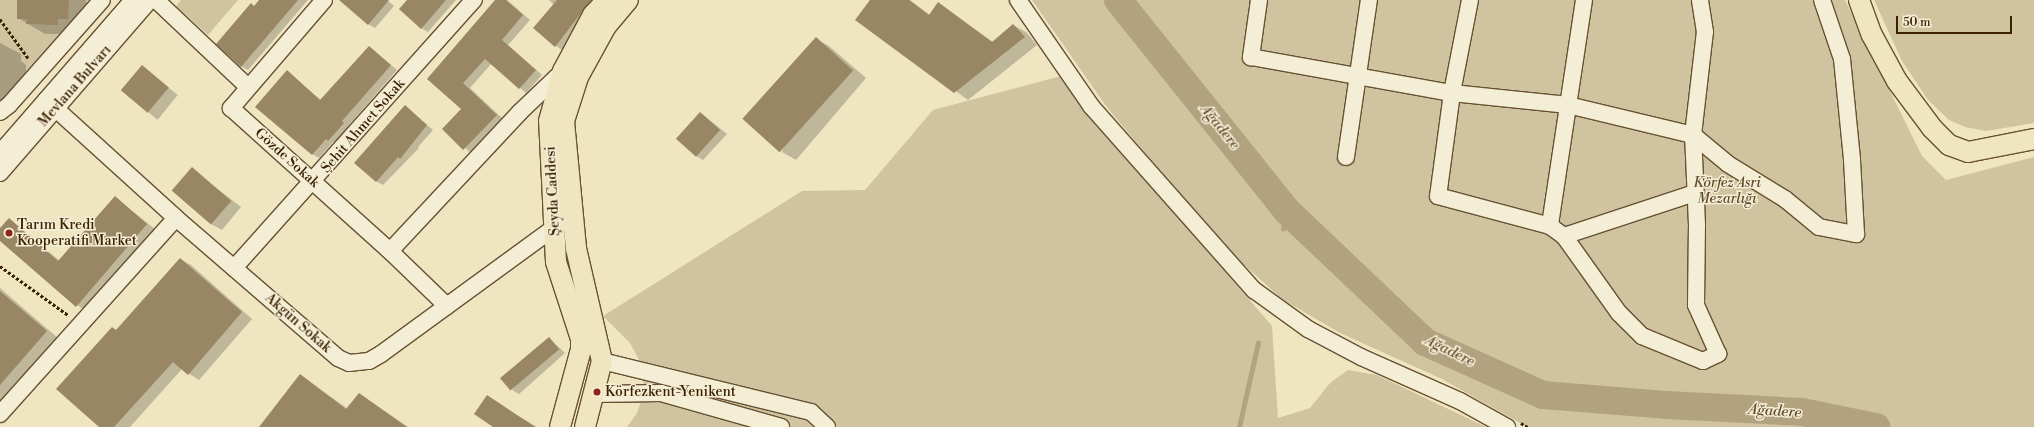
<!DOCTYPE html>
<meta charset="utf-8">
<style>
body{margin:0}
#map{position:relative;width:2034px;height:427px;overflow:hidden;background:#efe5c1;font-family:"Libre Bodoni",serif}
div>[style]{position:absolute}
.green>*{inset:0;background:#d0c4a0}
.shadow>*{inset:0;background:#0003;transform-origin:0 0}
.stream>*{height:4.5px;margin:-2.25px;padding:0 2.25px;transform-origin:2.25px;border-radius:2.25px;background:#b2a280}
.river>*{height:28px;margin:-14px;padding:0 14px;transform-origin:14px;border-radius:14px;background:#b2a280}
.building>*{inset:0;background:#998665;transform-origin:0 0}
.path>*{height:2.5px;margin-top:-1.25px;transform-origin:0;background:repeating-linear-gradient(90deg,#3b2001 0 3px,transparent 0 5px)}
.roads{filter:drop-shadow(1px 0 #685131) drop-shadow(-1px 0 #685131) drop-shadow(0 1px #685131) drop-shadow(0 -1px #685131)}
.minor>*{height:16px;margin:-8px;padding:0 8px;transform-origin:8px;border-radius:8px;background:#f5eed7}
.major>*{height:20px;margin:-10px;padding:0 10px;transform-origin:10px;border-radius:10px;background:#efe5c1}
.dots>*{width:11px;height:11px;translate:-50% -50%;box-sizing:border-box;border:2px solid #f5eed7;border-radius:50%}
span{translate:-50% -50%;white-space:nowrap;text-align:center;line-height:1.15;-webkit-text-stroke:3px #f5eed7;paint-order:stroke}
.street-label{font-size:14px;color:#3b2001}
.park-label{font-size:14px;color:#604929;font-style:italic}
.poi-label{font-size:14px;color:#3b2001}
.left{translate:0 -50%;text-align:left}
.water-label{font-size:15px;color:#654e2d;font-style:italic}
.scale{position:absolute;left:1896px;top:16px;width:116px;height:18px;box-sizing:border-box;border:2px solid #3b2001;border-top:0;padding-left:5px;font-size:12px;line-height:14px;white-space:nowrap;color:#3b2001;-webkit-text-stroke:3px #f5eed7;paint-order:stroke}
</style>
<div id="map">
<div class="green">
<div style="clip-path:polygon(0 0,102px 0,0 112px)"></div>
<div style="clip-path:polygon(181px 0,238px 0,208px 35px,176px 6px)"></div>
<div style="clip-path:polygon(1032px 0,1845px 0,1922px 156px,1946px 180px,2034px 157px,2034px 427px,1527px 427px,1442px 379px,1340px 333px,1282px 299px,1241px 262px,1145px 153px,1106px 106px)"></div>
<div style="clip-path:polygon(1874px 0,2034px 0,2034px 123px,1986px 131px,1965px 127px,1949px 120px,1928px 100px,1902px 61px)"></div>
<div style="clip-path:polygon(1061px 76px,1094px 119px,1272px 326px,1278px 418px,1310px 408px,1330px 383px,1348px 370px,1377px 375px,1486px 427px,627px 427px,637px 413px,644px 392px,643px 367px,630px 343px,603px 316px,802px 191px,865px 190px,933px 110px)"></div>
</div>
<div class="shadow">
<div style="clip-path:polygon(18px 0,86px 0,86px 29px,75px 34px,45px 34px,18px 18px)"></div>
<div style="clip-path:polygon(261px 0,308px 0,248px 70px,241px 66px,255px 7px)"></div>
<div style="clip-path:polygon(349px 0,387px 0,394px 6px,375px 28px,368px 24px)"></div>
<div style="clip-path:polygon(408px 0,456px 0,428px 32px,421px 28px)"></div>
<div style="clip-path:polygon(496px 0,507px 0,530px 20px,508px 45px,542px 75px,526px 93px,491px 64px,470px 88px,503px 119px,471px 153px,443px 129px,462px 109px,428px 78px)"></div>
<div style="clip-path:polygon(549px 0,606px 0,564px 51px,556px 46px,554px 5px)"></div>
<div style="clip-path:polygon(872px 0,910px 0,930px 15px,938px 3px,993px 42px,1013px 25px,1026px 32px,1037px 45px,968px 100px,857px 20px)"></div>
<div style="clip-path:polygon(816px 39px,829px 46px,866px 78px,796px 160px,782px 152px)"></div>
<div style="clip-path:polygon(0 43px,21px 54px,21px 61px,26px 65px,26px 94px,0 104px)"></div>
<div style="clip-path:polygon(369px 47px,397px 70px,348px 126px,350px 128px,336px 144px,333px 142px,319px 158px,312px 154px,287px 72px,321px 100px)"></div>
<div style="left:142px;top:66px;width:46px;height:32px;rotate:39deg"></div>
<div style="clip-path:polygon(405px 106px,433px 130px,418px 147px,419px 148px,383px 185px,376px 181px)"></div>
<div style="clip-path:polygon(701px 113px,727px 134px,703px 160px,696px 156px)"></div>
<div style="clip-path:polygon(192px 169px,241px 207px,222px 230px,211px 224px)"></div>
<div style="clip-path:polygon(116px 198px,156px 230px,86px 312px,0 239px,0 229px,9px 219px,60px 261px)"></div>
<div style="clip-path:polygon(180px 259px,191px 265px,252px 319px,199px 380px,182px 369px,130px 427px,100px 427px,117px 331px)"></div>
<div style="clip-path:polygon(0 288px,59px 339px,0 408px)"></div>
<div style="clip-path:polygon(549px 338px,565px 353px,519px 394px,512px 390px)"></div>
<div style="clip-path:polygon(300px 375px,348px 409px,359px 394px,408px 427px,260px 427px)"></div>
</div>
<div class="stream">
<div style="left:1283px;top:229px;width:19px;rotate:-81deg"></div>
<div style="left:1239px;top:427px;width:86px;rotate:-77.3deg"></div>
</div>
<div class="river">
<div style="left:1118px;top:0;width:269px;rotate:51.3deg"></div>
<div style="left:1286px;top:210px;width:192px;rotate:43.5deg"></div>
<div style="left:1425px;top:342px;width:129px;rotate:24.2deg"></div>
<div style="left:1543px;top:395px;width:123px;rotate:4.6deg"></div>
<div style="left:1666px;top:405px;width:136px;rotate:2.9deg"></div>
<div style="left:1802px;top:412px;width:76px;rotate:11.5deg"></div>
</div>
<div class="building">
<div style="clip-path:polygon(17px 0,69px 0,68px 19px,58px 19px,58px 25px,26px 24px,27px 19px,17px 19px)"></div>
<div style="clip-path:polygon(259px 0,298px 0,241px 67px,216px 44px,251px 3px,254px 6px)"></div>
<div style="clip-path:polygon(339px 0,389px 0,368px 25px)"></div>
<div style="clip-path:polygon(407px 0,446px 0,421px 29px,399px 9px)"></div>
<div style="clip-path:polygon(495px 0,506px 0,523px 15px,502px 40px,536px 70px,519px 89px,485px 59px,463px 83px,497px 115px,463px 150px,442px 129px,461px 109px,427px 79px)"></div>
<div style="clip-path:polygon(557px 0,591px 0,555px 47px,533px 28px)"></div>
<div style="clip-path:polygon(870px 0,909px 0,929px 15px,938px 2px,992px 42px,1013px 24px,1025px 37px,954px 93px,855px 20px)"></div>
<div style="left:816px;top:37px;width:50px;height:110px;rotate:42deg"></div>
<div style="clip-path:polygon(369px 46px,391px 65px,342px 121px,344px 123px,328px 141px,326px 139px,312px 155px,255px 107px,287px 70px,320px 100px)"></div>
<div style="left:142px;top:65px;width:35px;height:33px;rotate:40deg"></div>
<div style="clip-path:polygon(405px 105px,427px 125px,400px 159px,398px 157px,376px 182px,354px 163px)"></div>
<div style="left:700px;top:112px;width:27px;height:36px;rotate:42deg"></div>
<div style="left:192px;top:167px;width:52px;height:31px;rotate:41deg"></div>
<div style="clip-path:polygon(115px 196px,147px 224px,76px 307px,0 241px,0 228px,9px 218px,58px 261px)"></div>
<div style="clip-path:polygon(180px 258px,242px 312px,188px 375px,173px 362px,114px 427px,99px 427px,56px 389px,112px 327px,116px 330px)"></div>
<div style="clip-path:polygon(0 291px,47px 331px,0 385px)"></div>
<div style="left:549px;top:337px;width:16px;height:64px;rotate:50deg"></div>
<div style="clip-path:polygon(300px 374px,346px 409px,359px 393px,407px 427px,259px 427px)"></div>
<div style="clip-path:polygon(487px 395px,517px 415px,536px 427px,493px 427px,474px 414px)"></div>
</div>
<div class="path">
<div style="left:0;top:19px;width:49px;rotate:54.1deg"></div>
<div style="left:0;top:266px;width:84px;rotate:35.8deg"></div>
<div style="left:1521px;top:423px;width:8px;rotate:30deg"></div>
</div>
<div class="roads">
<div class="minor">
<div style="left:156px;top:0;width:127px;rotate:43.4deg"></div>
<div style="left:324px;top:0;width:143px;rotate:130.7deg"></div>
<div style="left:231px;top:108px;width:214px;rotate:42deg"></div>
<div style="left:390px;top:251px;width:79px;rotate:44deg"></div>
<div style="left:1018px;top:0;width:129px;rotate:55.4deg"></div>
<div style="left:1091px;top:106px;width:246px;rotate:48.5deg"></div>
<div style="left:1254px;top:290px;width:67px;rotate:35.8deg"></div>
<div style="left:1308px;top:329px;width:60px;rotate:27.8deg"></div>
<div style="left:1361px;top:357px;width:108px;rotate:24deg"></div>
<div style="left:1460px;top:401px;width:54px;rotate:29deg"></div>
<div style="left:1259px;top:0;width:58px;rotate:98deg"></div>
<div style="left:1251px;top:57px;width:204px;rotate:10.2deg"></div>
<div style="left:1452px;top:93px;width:117px;rotate:5.9deg"></div>
<div style="left:1568px;top:105px;width:129px;rotate:13.5deg"></div>
<div style="left:1693px;top:135px;width:45px;rotate:39.6deg"></div>
<div style="left:1728px;top:164px;width:67px;rotate:31.6deg"></div>
<div style="left:1785px;top:199px;width:44px;rotate:39.5deg"></div>
<div style="left:1819px;top:227px;width:38px;rotate:11deg"></div>
<div style="left:1856px;top:234px;width:75px;rotate:-93.1deg"></div>
<div style="left:1852px;top:159px;width:100px;rotate:-95.7deg"></div>
<div style="left:1842px;top:59px;width:62px;rotate:-108.7deg"></div>
<div style="left:1470px;top:0;width:95px;rotate:101deg"></div>
<div style="left:1452px;top:93px;width:104px;rotate:97.7deg"></div>
<div style="left:1438px;top:196px;width:116px;rotate:15deg"></div>
<div style="left:1584px;top:0;width:229px;rotate:98.6deg"></div>
<div style="left:1550px;top:226px;width:17px;rotate:36deg"></div>
<div style="left:1564px;top:236px;width:95px;rotate:54.5deg"></div>
<div style="left:1619px;top:313px;width:33px;rotate:45deg"></div>
<div style="left:1642px;top:336px;width:66px;rotate:22.3deg"></div>
<div style="left:1703px;top:361px;width:17px;rotate:-25deg"></div>
<div style="left:1718px;top:354px;width:54px;rotate:-114.2deg"></div>
<div style="left:1696px;top:305px;width:80px;rotate:-89.3deg"></div>
<div style="left:1697px;top:225px;width:90px;rotate:-92.5deg"></div>
<div style="left:1693px;top:135px;width:104px;rotate:-83.4deg"></div>
<div style="left:1705px;top:32px;width:32px;rotate:-99deg"></div>
<div style="left:46px;top:100px;width:176px;rotate:42.2deg"></div>
<div style="left:176px;top:218px;width:214px;rotate:40.8deg"></div>
<div style="left:338px;top:358px;width:12px;rotate:24deg"></div>
<div style="left:349px;top:363px;width:20px;rotate:-6deg"></div>
<div style="left:369px;top:361px;width:14px;rotate:-30deg"></div>
<div style="left:381px;top:354px;width:224px;rotate:-36.1deg"></div>
<div style="left:0;top:112px;width:11px;rotate:-38deg"></div>
<div style="left:9px;top:105px;width:140px;rotate:-48.5deg"></div>
<div style="left:0;top:153px;width:203px;rotate:-49deg"></div>
<div style="left:1346px;top:157px;width:159px;rotate:-81.7deg"></div>
<div style="left:0;top:173px;width:229px;rotate:-49.1deg"></div>
<div style="left:1564px;top:236px;width:138px;rotate:-18.2deg"></div>
<div style="left:390px;top:251px;width:190px;rotate:-46.9deg"></div>
<div style="left:520px;top:112px;width:59px;rotate:-43.6deg"></div>
<div style="left:563px;top:71px;width:2px;rotate:27deg"></div>
<div style="left:234px;top:268px;width:360px;rotate:-48.2deg"></div>
<div style="left:602px;top:361px;width:215px;rotate:13.7deg"></div>
<div style="left:811px;top:412px;width:22px;rotate:43deg"></div>
<div style="left:593px;top:394px;width:68px;rotate:-0.8deg"></div>
<div style="left:661px;top:393px;width:125px;rotate:15.8deg"></div>
<div style="left:0;top:414px;width:263px;rotate:-48.1deg"></div>
</div>
<div class="major">
<div style="left:1859px;top:0;width:37px;rotate:70deg"></div>
<div style="left:1872px;top:35px;width:52px;rotate:61.5deg"></div>
<div style="left:1897px;top:81px;width:59px;rotate:53.3deg"></div>
<div style="left:1932px;top:128px;width:24px;rotate:45deg"></div>
<div style="left:1949px;top:145px;width:20px;rotate:20deg"></div>
<div style="left:1968px;top:152px;width:67px;rotate:-11.1deg"></div>
<div style="left:560px;top:427px;width:81px;rotate:-74.9deg"></div>
<div style="left:581px;top:349px;width:10px;rotate:-90deg"></div>
<div style="left:581px;top:339px;width:81px;rotate:-108deg"></div>
<div style="left:556px;top:262px;width:141px;rotate:-92.8deg"></div>
<div style="left:549px;top:121px;width:52px;rotate:-74.4deg"></div>
<div style="left:563px;top:71px;width:64px;rotate:-61.8deg"></div>
<div style="left:593px;top:15px;width:21px;rotate:-47deg"></div>
<div style="left:585px;top:427px;width:68px;rotate:-75.6deg"></div>
<div style="left:602px;top:361px;width:116px;rotate:-103deg"></div>
<div style="left:576px;top:248px;width:128px;rotate:-95.4deg"></div>
<div style="left:564px;top:121px;width:46px;rotate:-72.3deg"></div>
<div style="left:578px;top:77px;width:58px;rotate:-61.2deg"></div>
<div style="left:606px;top:26px;width:34px;rotate:-50deg"></div>
</div>
</div>
<div class="dots">
<div style="left:9px;top:233px;background:#8f2418"></div>
<div style="left:597px;top:392px;background:#8f2418"></div>
</div>
<div class="street-label">
<span style="left:75px;top:86px;rotate:-49deg">Mevlana Bulvarı</span>
<span style="left:363px;top:126px;rotate:-49deg">Şehit Ahmet Sokak</span>
<span style="left:287px;top:158px;rotate:42deg">Gözde Sokak</span>
<span style="left:553px;top:191px;rotate:-93deg">Şeyda Caddesi</span>
<span style="left:298px;top:323px;rotate:41deg">Akgün Sokak</span>
</div>
<div class="park-label">
<span style="left:1727px;top:191px">Körfez Asri<br>Mezarlığı</span>
</div>
<div class="poi-label">
<span class="left" style="left:17px;top:233px">Tarım Kredi<br>Kooperatifi Market</span>
<span class="left" style="left:605px;top:392px">Körfezkent-Yenikent</span>
</div>
<div class="water-label">
<span style="left:1220px;top:127px;rotate:51deg">Ağadere</span>
<span style="left:1450px;top:351px;rotate:26deg">Ağadere</span>
<span style="left:1775px;top:411px;rotate:4deg">Ağadere</span>
</div>
<div class="scale">50 m</div>
</div>
